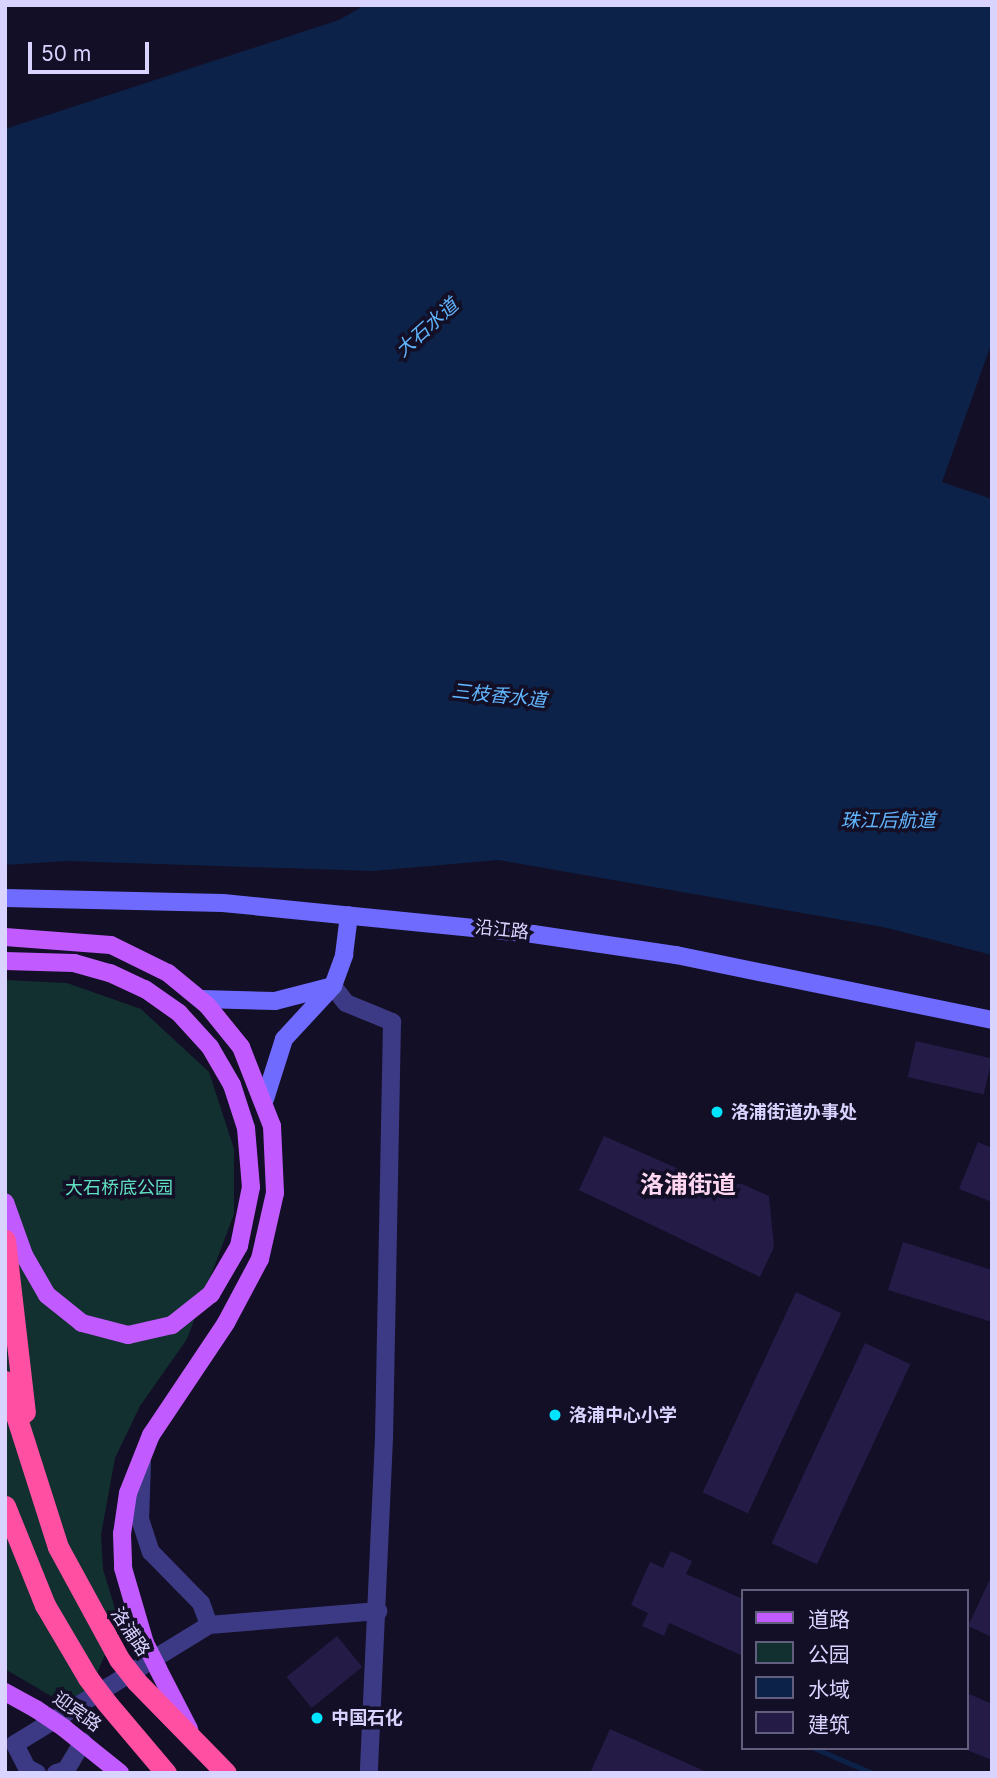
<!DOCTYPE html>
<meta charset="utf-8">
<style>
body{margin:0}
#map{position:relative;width:997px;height:1778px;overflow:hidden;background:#130f26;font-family:Inter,"Noto Sans SC",sans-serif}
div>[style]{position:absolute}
.green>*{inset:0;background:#12302f}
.water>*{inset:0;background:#0c2248}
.stream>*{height:5px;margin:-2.5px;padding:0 2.5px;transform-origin:2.5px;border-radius:2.5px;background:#0c2248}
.building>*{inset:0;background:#241b47;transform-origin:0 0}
.street>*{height:18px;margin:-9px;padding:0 9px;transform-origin:9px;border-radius:9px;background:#3d3a85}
.secondary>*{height:18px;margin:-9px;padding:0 9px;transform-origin:9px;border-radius:9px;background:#6f6bff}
.primary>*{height:18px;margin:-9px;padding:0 9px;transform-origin:9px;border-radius:9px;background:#c25bff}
.highway>*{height:21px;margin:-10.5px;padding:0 10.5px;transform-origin:10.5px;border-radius:10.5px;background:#ff4fa3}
.primary-bridge>*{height:18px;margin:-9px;padding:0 9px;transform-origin:9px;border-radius:9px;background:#c25bff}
.highway-bridge>*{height:21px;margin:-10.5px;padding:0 10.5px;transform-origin:10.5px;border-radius:10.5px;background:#ff4fa3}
.dots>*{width:19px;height:19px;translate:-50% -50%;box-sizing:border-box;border:4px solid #130f26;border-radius:50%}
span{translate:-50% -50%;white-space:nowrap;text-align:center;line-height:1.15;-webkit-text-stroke:7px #130f26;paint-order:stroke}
.street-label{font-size:18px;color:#d9d4ff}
.poi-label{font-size:18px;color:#d9d4ff;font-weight:700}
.left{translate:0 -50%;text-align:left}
.park-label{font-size:18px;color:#5fe0c0}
.water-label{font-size:19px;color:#62b6ff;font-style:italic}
.district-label{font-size:24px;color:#ffd6f0;font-weight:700}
.frame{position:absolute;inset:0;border:7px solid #d9d4ff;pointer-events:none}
.legend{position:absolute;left:741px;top:1589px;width:228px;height:161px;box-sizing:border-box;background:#130f26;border:2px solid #625e7d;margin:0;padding:9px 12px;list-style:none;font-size:21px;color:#d9d4ff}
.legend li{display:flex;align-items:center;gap:14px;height:35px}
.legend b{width:35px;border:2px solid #625e7d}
.scale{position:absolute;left:28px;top:42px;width:121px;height:32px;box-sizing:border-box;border:4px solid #d9d4ff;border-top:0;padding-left:9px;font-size:21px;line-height:24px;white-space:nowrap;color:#d9d4ff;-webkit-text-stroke:5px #130f26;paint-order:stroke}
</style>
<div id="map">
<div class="green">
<div style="clip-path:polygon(5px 980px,67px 983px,141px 1009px,209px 1072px,234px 1149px,234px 1214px,187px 1339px,140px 1406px,115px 1458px,101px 1535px,103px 1569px,119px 1622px,80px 1713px,5px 1669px)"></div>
</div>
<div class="water">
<div style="clip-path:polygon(365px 5px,992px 5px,992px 342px,942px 482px,992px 499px,992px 955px,883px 927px,498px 860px,373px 871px,67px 861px,5px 865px,5px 129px,339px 20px)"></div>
</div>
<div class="stream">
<div style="left:814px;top:1748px;width:63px;rotate:23.3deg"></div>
</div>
<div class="building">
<div style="left:916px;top:1041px;width:78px;height:37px;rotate:13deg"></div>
<div style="clip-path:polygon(604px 1136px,708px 1182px,742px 1184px,769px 1196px,774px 1247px,760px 1277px,579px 1190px)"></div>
<div style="clip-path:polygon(978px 1142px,992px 1148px,992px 1202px,959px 1189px)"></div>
<div style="clip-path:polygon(903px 1242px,992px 1270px,992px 1322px,888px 1290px)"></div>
<div style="left:796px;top:1292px;width:50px;height:221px;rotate:25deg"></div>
<div style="left:865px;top:1343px;width:50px;height:221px;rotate:25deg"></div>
<div style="clip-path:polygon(671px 1551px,692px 1561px,686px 1574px,743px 1599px,743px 1656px,669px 1623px,664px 1636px,642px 1626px,648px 1613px,631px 1605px,650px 1562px,663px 1568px)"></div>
<div style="clip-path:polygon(992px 1575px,992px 1637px,968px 1626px)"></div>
<div style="left:337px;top:1636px;width:40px;height:65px;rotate:51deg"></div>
<div style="clip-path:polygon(967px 1693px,992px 1704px,992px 1760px,967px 1750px)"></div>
<div style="clip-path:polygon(610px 1729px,709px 1773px,590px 1773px)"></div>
</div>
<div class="street">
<div style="left:333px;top:986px;width:21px;rotate:53deg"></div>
<div style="left:346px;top:1003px;width:50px;rotate:22.4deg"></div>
<div style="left:392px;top:1022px;width:416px;rotate:91.1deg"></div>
<div style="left:384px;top:1438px;width:335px;rotate:92.6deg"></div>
<div style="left:142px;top:1463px;width:56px;rotate:92deg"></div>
<div style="left:140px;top:1519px;width:35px;rotate:72deg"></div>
<div style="left:151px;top:1552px;width:71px;rotate:45.6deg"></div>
<div style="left:201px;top:1603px;width:23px;rotate:70deg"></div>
<div style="left:37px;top:1773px;width:11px;rotate:-153deg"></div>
<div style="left:27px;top:1768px;width:27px;rotate:-117deg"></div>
<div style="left:15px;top:1744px;width:228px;rotate:-31.5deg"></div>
<div style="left:209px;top:1625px;width:170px;rotate:-4.7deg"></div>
<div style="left:56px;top:1773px;width:10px;rotate:-17deg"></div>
<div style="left:66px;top:1770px;width:33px;rotate:-59deg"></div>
</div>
<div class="secondary">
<div style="left:5px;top:898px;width:218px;rotate:1.3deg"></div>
<div style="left:223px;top:903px;width:312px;rotate:5.7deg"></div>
<div style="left:533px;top:934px;width:145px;rotate:8.4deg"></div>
<div style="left:676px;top:955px;width:323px;rotate:11.6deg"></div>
<div style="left:201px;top:999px;width:74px;rotate:1.5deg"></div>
<div style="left:275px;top:1001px;width:60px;rotate:-14.5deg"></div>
<div style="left:265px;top:1099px;width:63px;rotate:-72.4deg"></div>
<div style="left:284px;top:1039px;width:72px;rotate:-47.2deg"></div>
<div style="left:333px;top:986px;width:33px;rotate:-70deg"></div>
<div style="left:344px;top:955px;width:40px;rotate:-82.9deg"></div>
</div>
<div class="primary">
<div style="left:5px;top:937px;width:106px;rotate:4.3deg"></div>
<div style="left:111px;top:945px;width:64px;rotate:26.2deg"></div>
<div style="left:168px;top:973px;width:50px;rotate:39.4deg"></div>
<div style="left:207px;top:1005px;width:54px;rotate:51deg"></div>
<div style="left:241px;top:1047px;width:85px;rotate:68.6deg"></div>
<div style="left:272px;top:1126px;width:67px;rotate:87.4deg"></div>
<div style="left:275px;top:1193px;width:68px;rotate:102.8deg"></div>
<div style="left:260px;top:1259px;width:72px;rotate:118deg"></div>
<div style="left:226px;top:1323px;width:135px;rotate:123.8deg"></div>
<div style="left:151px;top:1435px;width:62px;rotate:111.6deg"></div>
<div style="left:128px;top:1493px;width:41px;rotate:98.3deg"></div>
<div style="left:122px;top:1534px;width:34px;rotate:88deg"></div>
<div style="left:123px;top:1568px;width:78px;rotate:73.7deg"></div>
<div style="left:5px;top:961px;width:69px;rotate:1.7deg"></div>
<div style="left:74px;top:963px;width:37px;rotate:16deg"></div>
<div style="left:110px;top:973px;width:38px;rotate:25deg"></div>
<div style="left:145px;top:989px;width:42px;rotate:35.2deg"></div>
<div style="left:179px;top:1013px;width:46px;rotate:47.6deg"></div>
<div style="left:210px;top:1047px;width:44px;rotate:59.9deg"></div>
<div style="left:232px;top:1085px;width:45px;rotate:72deg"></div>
<div style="left:246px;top:1128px;width:59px;rotate:85.2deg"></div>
<div style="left:251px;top:1187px;width:60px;rotate:101.5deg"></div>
<div style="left:239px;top:1246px;width:56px;rotate:120.3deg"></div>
<div style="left:211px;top:1294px;width:50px;rotate:141.5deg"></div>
<div style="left:172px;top:1325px;width:45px;rotate:167.2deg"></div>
<div style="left:128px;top:1335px;width:48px;rotate:-165.4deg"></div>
<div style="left:82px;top:1323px;width:45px;rotate:-141.3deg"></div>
<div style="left:47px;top:1295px;width:46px;rotate:-119.9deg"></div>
<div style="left:24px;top:1255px;width:56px;rotate:-109.7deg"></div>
<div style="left:158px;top:1669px;width:68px;rotate:62.7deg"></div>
<div style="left:5px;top:1692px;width:35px;rotate:29deg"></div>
<div style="left:64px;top:1728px;width:72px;rotate:38.8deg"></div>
</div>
<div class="highway">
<div style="left:5px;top:1240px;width:173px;rotate:83.4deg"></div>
<div style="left:5px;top:1381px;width:174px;rotate:72.3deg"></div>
<div style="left:58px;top:1547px;width:128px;rotate:61.4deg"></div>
<div style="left:5px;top:1506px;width:107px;rotate:68deg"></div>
<div style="left:45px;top:1605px;width:85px;rotate:59.5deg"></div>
<div style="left:137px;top:1682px;width:127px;rotate:45.6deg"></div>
<div style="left:106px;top:1702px;width:93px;rotate:49.8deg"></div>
</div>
<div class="primary-bridge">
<div style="left:145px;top:1643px;width:29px;rotate:63deg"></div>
<div style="left:36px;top:1709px;width:34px;rotate:34deg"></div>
</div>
<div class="highway-bridge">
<div style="left:119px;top:1659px;width:29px;rotate:52deg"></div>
<div style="left:88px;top:1678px;width:30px;rotate:53deg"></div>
</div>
<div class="dots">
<div style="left:717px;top:1112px;background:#00e5ff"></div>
<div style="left:555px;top:1415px;background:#00e5ff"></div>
<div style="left:317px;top:1718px;background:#00e5ff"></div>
</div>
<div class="street-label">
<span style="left:502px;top:930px;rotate:6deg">沿江路</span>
<span style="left:130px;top:1632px;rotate:56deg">洛浦路</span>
<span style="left:77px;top:1712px;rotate:36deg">迎宾路</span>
</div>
<div class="poi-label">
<span class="left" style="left:731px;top:1112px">洛浦街道办事处</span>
<span class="left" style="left:569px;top:1415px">洛浦中心小学</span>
<span class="left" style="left:331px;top:1718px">中国石化</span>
</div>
<div class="park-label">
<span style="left:119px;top:1188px">大石桥底公园</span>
</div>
<div class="water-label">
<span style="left:427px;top:328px;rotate:-42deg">大石水道</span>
<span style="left:499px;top:696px;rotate:6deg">三枝香水道</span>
<span style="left:888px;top:821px">珠江后航道</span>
</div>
<div class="district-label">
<span style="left:688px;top:1185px">洛浦街道</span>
</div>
<div class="frame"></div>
<ul class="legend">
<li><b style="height:9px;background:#c25bff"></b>道路</li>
<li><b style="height:19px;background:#12302f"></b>公园</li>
<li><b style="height:19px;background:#0c2248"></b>水域</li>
<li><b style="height:19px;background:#241b47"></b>建筑</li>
</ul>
<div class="scale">50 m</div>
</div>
